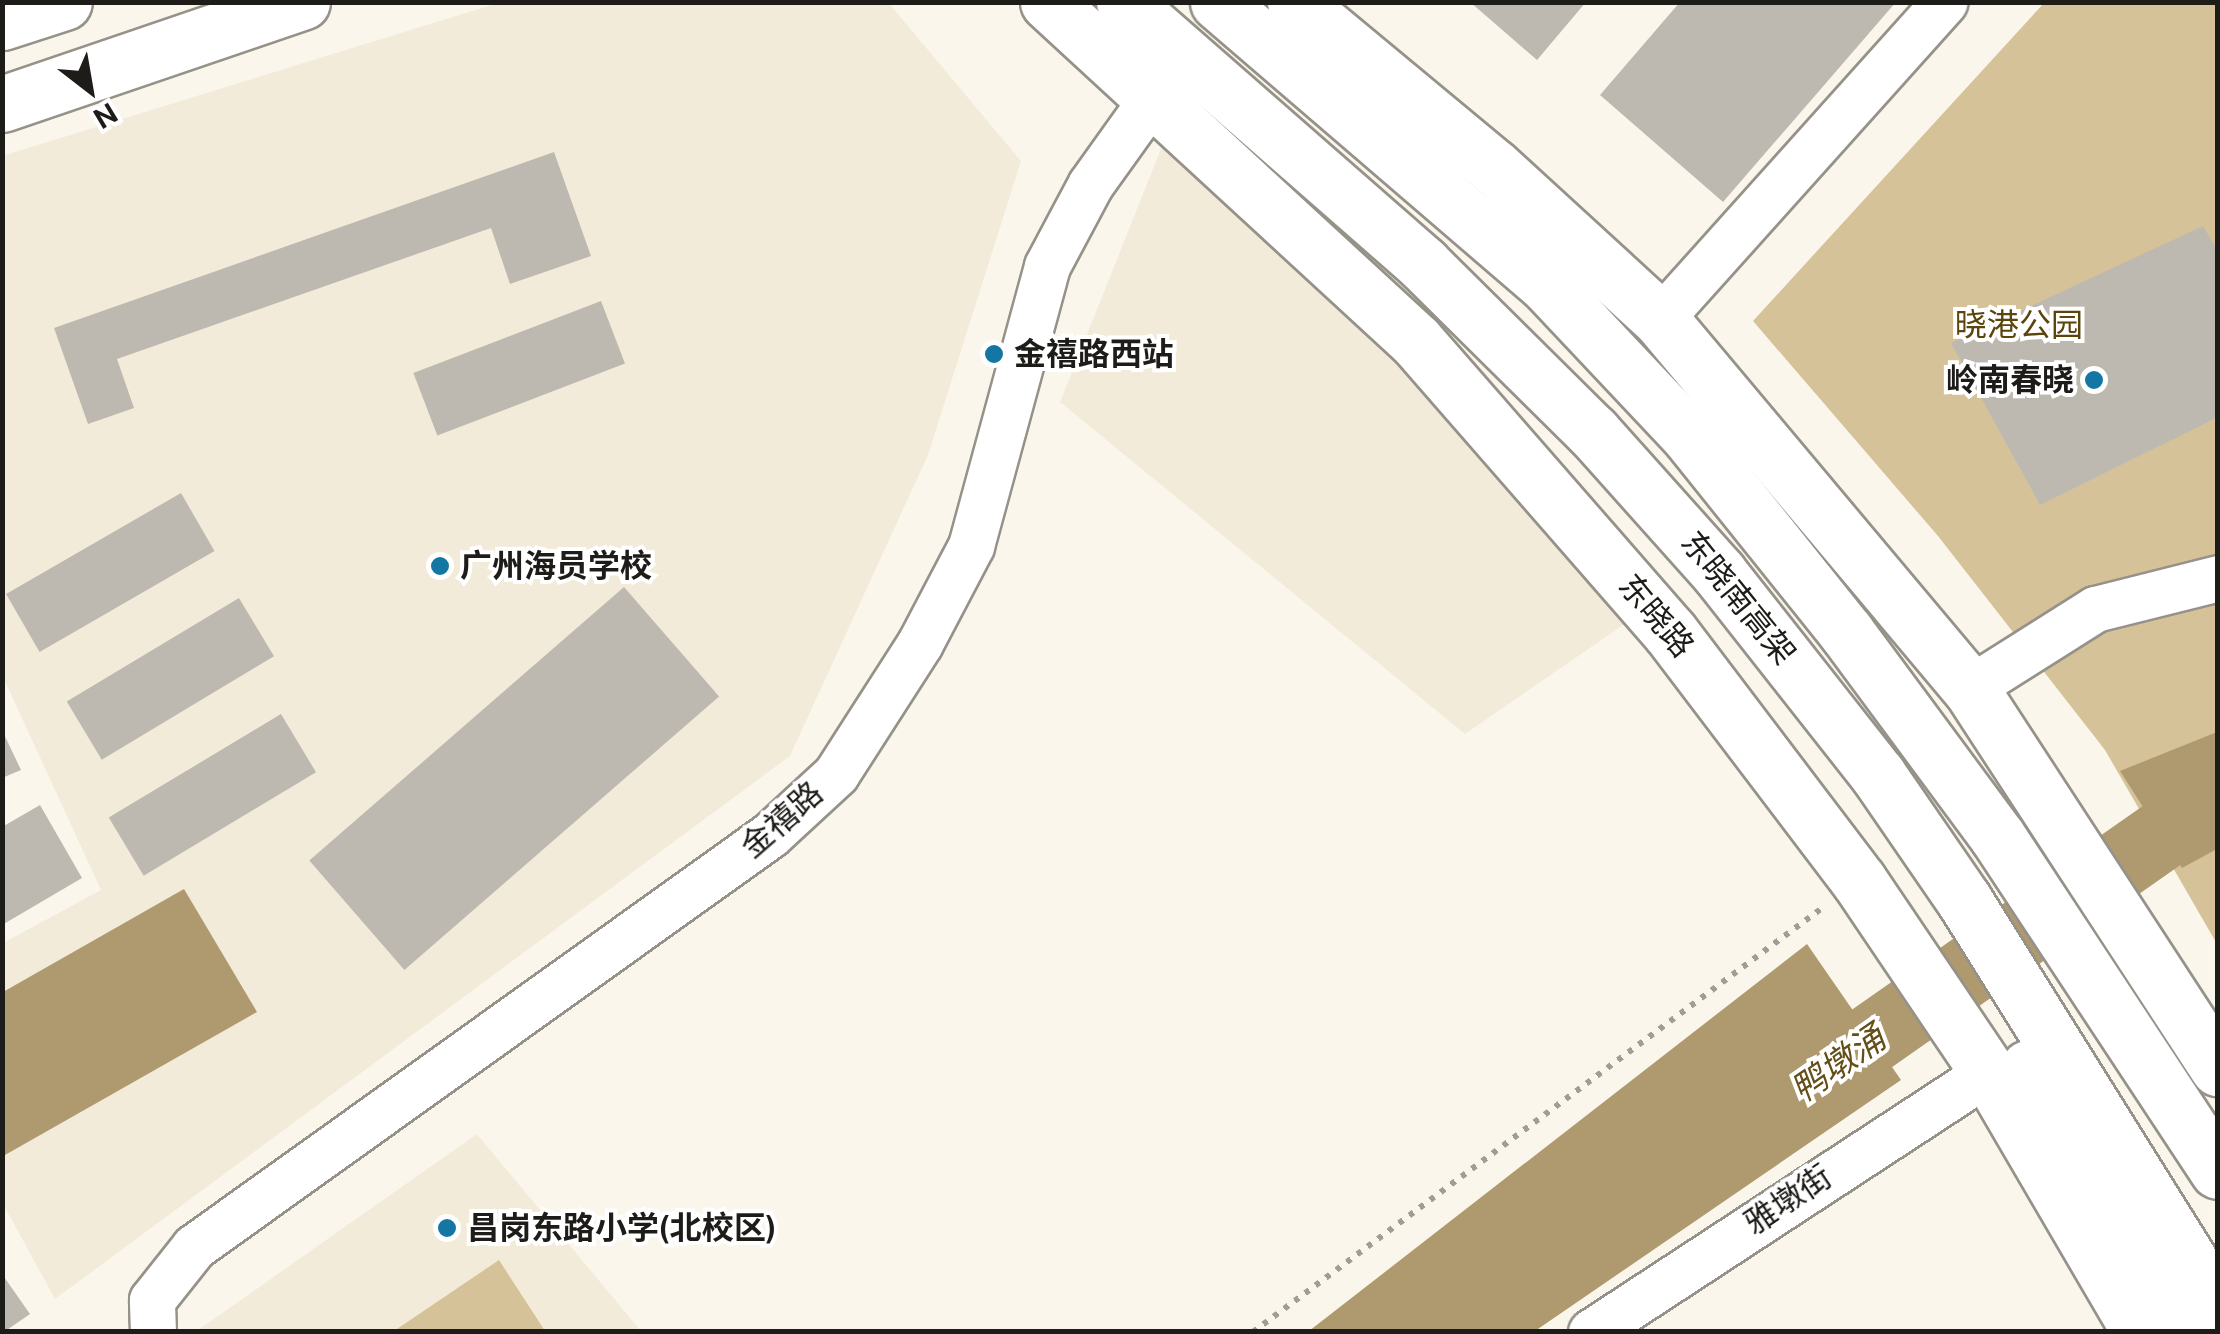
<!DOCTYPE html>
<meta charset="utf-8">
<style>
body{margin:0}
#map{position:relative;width:2220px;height:1334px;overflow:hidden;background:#fbf6ec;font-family:"Public Sans","Noto Sans SC",sans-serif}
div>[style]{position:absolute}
.built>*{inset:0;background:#f3ebda}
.green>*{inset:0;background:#d6c299}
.water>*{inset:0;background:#af9a6f}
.river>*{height:70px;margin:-35px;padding:0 35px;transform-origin:35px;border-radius:35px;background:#af9a6f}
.building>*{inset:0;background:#beb9b0;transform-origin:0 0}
.path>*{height:6px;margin-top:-3px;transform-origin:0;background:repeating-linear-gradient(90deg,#a09d95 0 5px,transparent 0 13px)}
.roads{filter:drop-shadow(2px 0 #969289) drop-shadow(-2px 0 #969289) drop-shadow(0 2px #969289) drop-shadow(0 -2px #969289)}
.minor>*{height:45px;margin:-22.5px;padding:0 22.5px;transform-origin:22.5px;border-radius:22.5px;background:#fff}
.major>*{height:55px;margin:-27.5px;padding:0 27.5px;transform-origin:27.5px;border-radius:27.5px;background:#fff}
.highway>*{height:55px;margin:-27.5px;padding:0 27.5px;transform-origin:27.5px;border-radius:27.5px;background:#fff}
.dots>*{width:28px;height:28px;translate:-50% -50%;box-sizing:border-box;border:5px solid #fff;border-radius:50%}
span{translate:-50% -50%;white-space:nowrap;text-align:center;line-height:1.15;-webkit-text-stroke:8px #fff;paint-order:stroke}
.park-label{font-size:32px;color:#5b450d}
.poi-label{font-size:32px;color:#1d1c18;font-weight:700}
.left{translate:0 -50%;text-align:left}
.right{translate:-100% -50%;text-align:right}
.street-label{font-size:32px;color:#1d1c18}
.water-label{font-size:35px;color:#654f19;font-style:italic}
.frame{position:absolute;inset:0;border:5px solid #1d1c18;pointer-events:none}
.north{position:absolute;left:40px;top:40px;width:100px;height:100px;-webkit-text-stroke:8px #fff;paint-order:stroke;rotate:149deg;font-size:28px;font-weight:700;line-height:40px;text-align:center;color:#1d1c18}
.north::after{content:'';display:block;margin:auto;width:35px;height:45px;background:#1d1c18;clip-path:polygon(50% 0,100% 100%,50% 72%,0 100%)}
</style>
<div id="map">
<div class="built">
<div style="clip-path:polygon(888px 2px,1021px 161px,928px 455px,790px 756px,55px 1299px,3px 1204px,3px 943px,101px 890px,3px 677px,2px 156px,498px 3px)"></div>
<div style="clip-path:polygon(1163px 144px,1398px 350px,1632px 619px,1465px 734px,1060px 402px)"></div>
<div style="clip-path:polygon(477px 1134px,641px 1331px,198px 1332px,198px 1330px)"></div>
</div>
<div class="green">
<div style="clip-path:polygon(2044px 3px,2217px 3px,2217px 944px,2105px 750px,1938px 536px,1753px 321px)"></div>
<div style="clip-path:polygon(499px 1260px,545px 1331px,394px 1331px)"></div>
</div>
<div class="water">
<div style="clip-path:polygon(2217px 732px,2217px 849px,2182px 868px,2120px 771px)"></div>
<div style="clip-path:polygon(184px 889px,257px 1012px,5px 1155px,3px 992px)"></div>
<div style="clip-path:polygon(1807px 944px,1901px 1080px,1535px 1331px,1309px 1331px)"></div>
</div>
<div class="river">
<div style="left:1794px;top:1093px;width:518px;rotate:-35.01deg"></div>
</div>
<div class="building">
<div style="clip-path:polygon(1470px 2px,1586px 2px,1537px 60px)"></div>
<div style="clip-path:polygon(1680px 2px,1896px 2px,1723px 202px,1600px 95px)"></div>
<div style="clip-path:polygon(554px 152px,591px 256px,510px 284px,491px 228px,117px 359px,134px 408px,88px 424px,54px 328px)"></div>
<div style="clip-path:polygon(2203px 226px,2218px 251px,2218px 417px,2040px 505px,1951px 343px)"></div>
<div style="left:601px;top:301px;width:67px;height:201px;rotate:69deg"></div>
<div style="left:181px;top:493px;width:67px;height:202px;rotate:60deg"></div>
<div style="left:624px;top:587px;width:145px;height:417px;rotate:49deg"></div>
<div style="left:239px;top:598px;width:68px;height:201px;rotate:59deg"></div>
<div style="left:281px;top:714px;width:68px;height:201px;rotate:59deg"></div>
<div style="clip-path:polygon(2px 730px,21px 770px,2px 778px)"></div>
<div style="clip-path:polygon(40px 805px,82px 878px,2px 925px,2px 827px)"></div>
<div style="clip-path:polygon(2px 1274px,30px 1314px,4px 1332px,2px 1332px)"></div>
</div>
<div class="path">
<div style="left:1253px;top:1332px;width:710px;rotate:-36.69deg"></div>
</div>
<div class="roads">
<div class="minor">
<div style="left:1660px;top:319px;width:426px;rotate:-48.1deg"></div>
<div style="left:1970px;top:688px;width:148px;rotate:-32.3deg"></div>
<div style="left:2095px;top:609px;width:127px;rotate:-14.1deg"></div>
<div style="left:153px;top:1332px;width:32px;rotate:-92deg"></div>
<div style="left:152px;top:1300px;width:68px;rotate:-51.6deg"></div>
<div style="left:194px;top:1247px;width:708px;rotate:-35.58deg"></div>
<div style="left:770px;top:835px;width:90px;rotate:-42.7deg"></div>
<div style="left:836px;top:774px;width:156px;rotate:-57.3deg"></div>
<div style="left:920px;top:643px;width:110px;rotate:-62.3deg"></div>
<div style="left:971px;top:546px;width:290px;rotate:-74.8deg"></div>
<div style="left:1047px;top:266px;width:92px;rotate:-62deg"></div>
<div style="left:1090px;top:185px;width:108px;rotate:-54.4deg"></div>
<div style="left:1591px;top:1332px;width:475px;rotate:-33.2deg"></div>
</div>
<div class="major">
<div style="left:1048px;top:2px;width:500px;rotate:42.65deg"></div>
<div style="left:1416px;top:341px;width:386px;rotate:48.9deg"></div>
<div style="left:1670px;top:632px;width:313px;rotate:52.8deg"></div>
<div style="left:1859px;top:881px;width:230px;rotate:56deg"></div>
<div style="left:1988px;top:1072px;width:301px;rotate:59.7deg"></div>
<div style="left:1295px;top:2px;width:259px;rotate:39.7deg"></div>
<div style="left:1494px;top:167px;width:225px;rotate:42.5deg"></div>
<div style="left:1660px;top:319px;width:482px;rotate:50deg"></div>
<div style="left:1970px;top:688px;width:454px;rotate:56.9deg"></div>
<div style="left:2px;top:22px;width:65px;rotate:-17.9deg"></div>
<div style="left:2px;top:104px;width:317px;rotate:-18.8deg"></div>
</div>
<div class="highway">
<div style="left:1124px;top:2px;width:398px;rotate:41.2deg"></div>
<div style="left:1423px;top:264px;width:239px;rotate:44.7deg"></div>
<div style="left:1593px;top:432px;width:189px;rotate:48.2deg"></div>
<div style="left:1719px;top:573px;width:257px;rotate:51.8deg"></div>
<div style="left:1878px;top:775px;width:152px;rotate:55.5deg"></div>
<div style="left:1964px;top:900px;width:480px;rotate:58deg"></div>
<div style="left:1218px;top:2px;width:431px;rotate:40.7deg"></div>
<div style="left:1545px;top:283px;width:210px;rotate:46.7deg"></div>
<div style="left:1689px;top:436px;width:251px;rotate:51.3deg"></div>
<div style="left:1846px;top:632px;width:254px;rotate:53.5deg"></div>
<div style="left:1997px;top:836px;width:401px;rotate:56.6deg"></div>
<div style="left:2028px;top:1068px;width:307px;rotate:59.3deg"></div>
</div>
</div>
<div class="dots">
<div style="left:994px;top:354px;background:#1476a3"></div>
<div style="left:2094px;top:380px;background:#1476a3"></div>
<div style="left:440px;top:566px;background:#1476a3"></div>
<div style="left:447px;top:1228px;background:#1476a3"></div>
</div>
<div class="park-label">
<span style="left:2019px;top:325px">晓港公园</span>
</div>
<div class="poi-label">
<span class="left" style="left:1014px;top:354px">金禧路西站</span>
<span class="right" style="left:2074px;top:380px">岭南春晓</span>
<span class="left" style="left:460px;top:566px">广州海员学校</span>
<span class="left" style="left:467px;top:1228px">昌岗东路小学(北校区)</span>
</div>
<div class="street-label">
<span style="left:1738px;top:598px;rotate:51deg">东晓南高架</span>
<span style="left:1656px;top:616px;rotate:50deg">东晓路</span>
<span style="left:782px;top:820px;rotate:-41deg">金禧路</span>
<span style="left:1788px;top:1200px;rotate:-34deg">雅墩街</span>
</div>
<div class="water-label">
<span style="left:1838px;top:1064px;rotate:-35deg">鸭墩涌</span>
</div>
<div class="frame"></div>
<div class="north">N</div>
</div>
